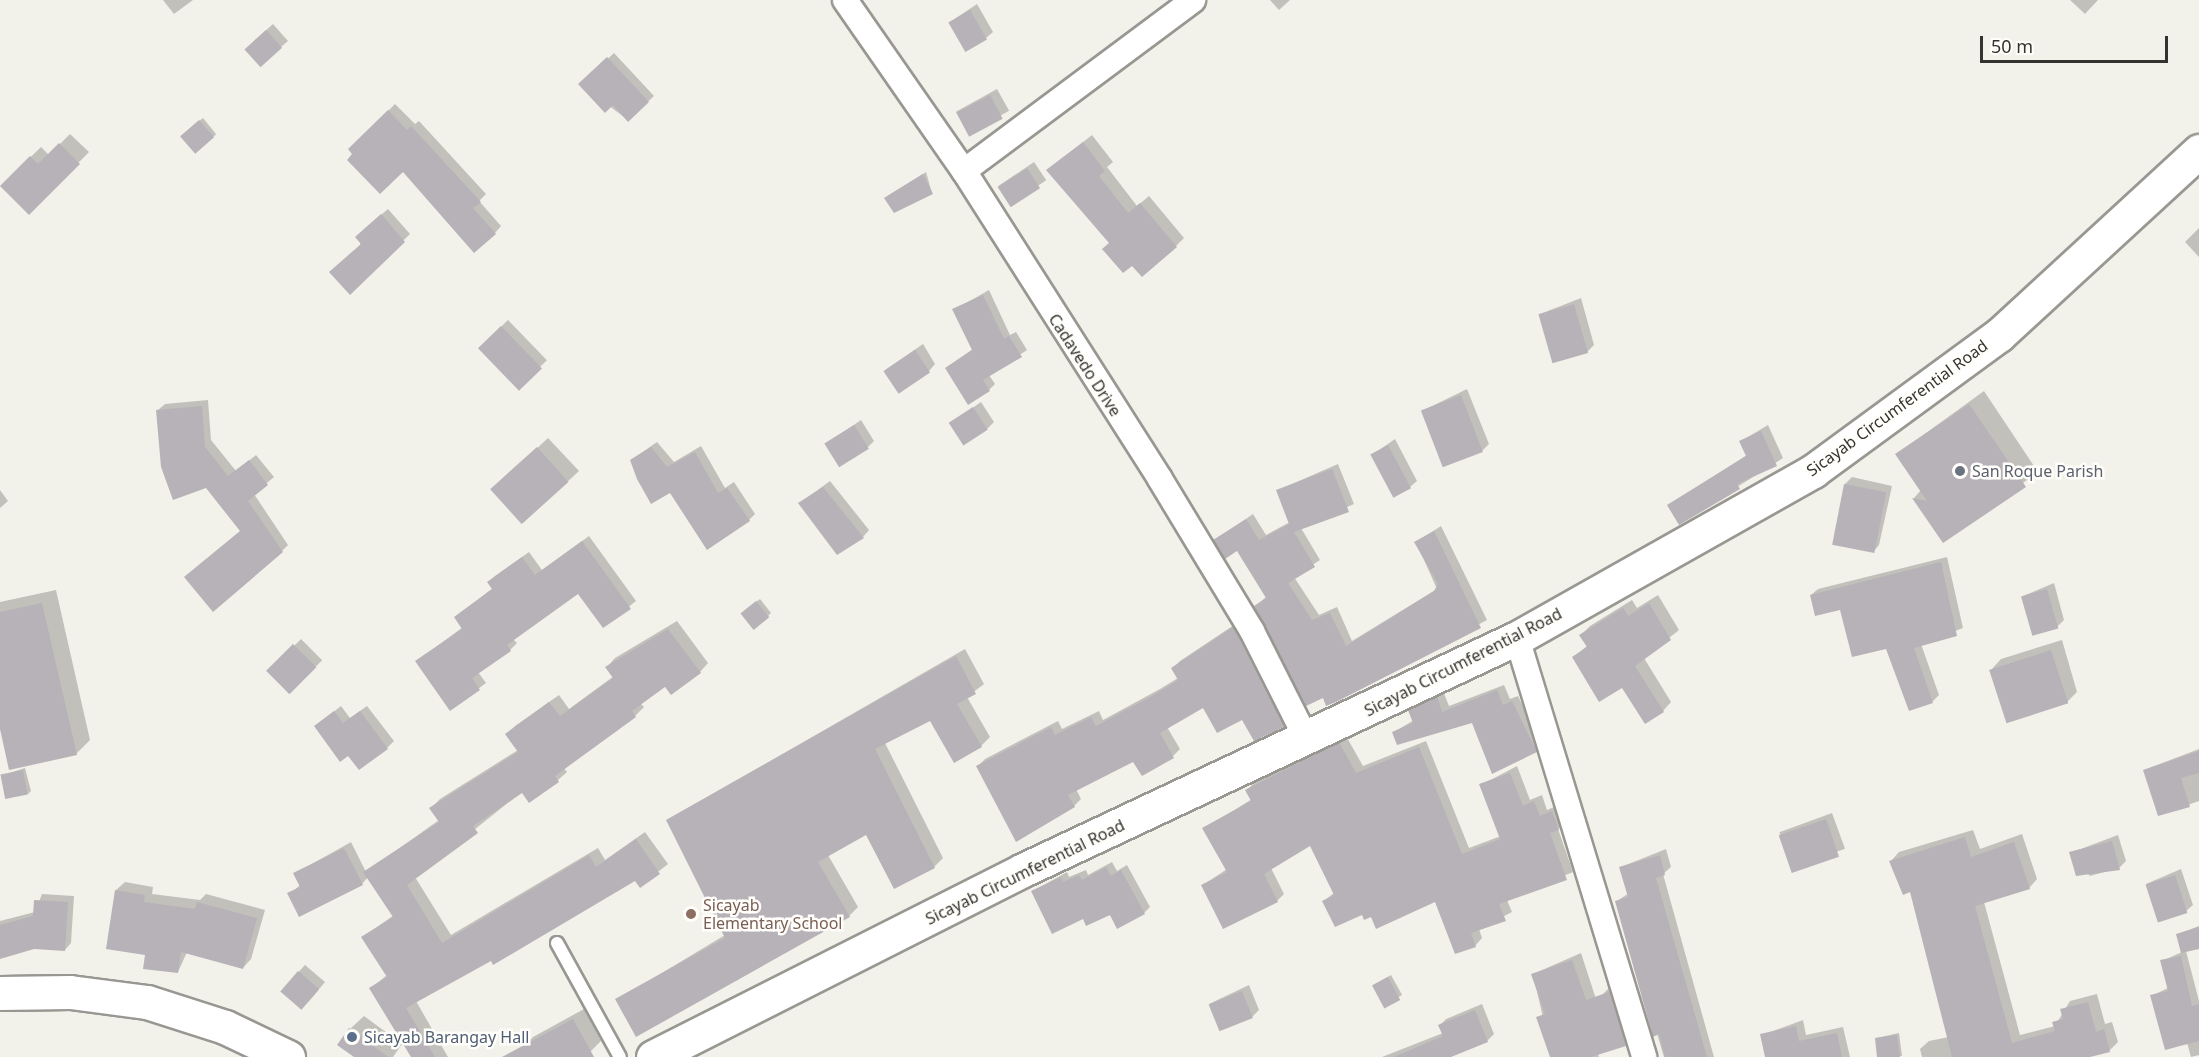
<!DOCTYPE html>
<style>
body{margin:0}
#map{position:relative;width:2199px;height:1057px;overflow:hidden;background:#f2f1ea;font-family:"Noto Sans",sans-serif}
div>[style]{position:absolute}
.shadow>*{inset:0;background:#0003;transform-origin:0 0}
.building>*{inset:0;background:#b6b2b8;transform-origin:0 0}
.roads{filter:drop-shadow(2px 0 #999791) drop-shadow(-2px 0 #999791) drop-shadow(0 2px #999791) drop-shadow(0 -2px #999791)}
.lane>*{height:12px;margin:-6px;padding:0 6px;transform-origin:6px;border-radius:6px;background:#fff}
.street>*{height:24px;margin:-12px;padding:0 12px;transform-origin:12px;border-radius:12px;background:#fff}
.secondary>*{height:33px;margin:-16.5px;padding:0 16.5px;transform-origin:16.5px;border-radius:16.5px;background:#fff}
.highway>*{height:33px;margin:-16.5px;padding:0 16.5px;transform-origin:16.5px;border-radius:16.5px;background:#fff}
.dots>*{width:16px;height:16px;translate:-50% -50%;box-sizing:border-box;border:3px solid #fffefa;border-radius:50%}
span{translate:-50% -50%;white-space:nowrap;text-align:center;line-height:1.15;-webkit-text-stroke:5px #fffefa;paint-order:stroke}
.street-label{font-size:16px;color:#333330}
.worship-label{font-size:16px;color:#5b616d}
.left{translate:0 -50%;text-align:left}
.education-label{font-size:16px;color:#785e54}
.service-label{font-size:16px;color:#4e5e75}
.scale{position:absolute;left:1980px;top:36px;width:188px;height:27px;box-sizing:border-box;border:3px solid #333330;border-top:0;padding-left:8px;font-size:18px;line-height:21px;white-space:nowrap;color:#333330;-webkit-text-stroke:4px #fffefa;paint-order:stroke}
</style>
<div id="map">
<div class="shadow">
<div style="clip-path:polygon(163px 0,193px 0,174px 14px)"></div>
<div style="clip-path:polygon(1270px 0,1290px 0,1279px 10px)"></div>
<div style="clip-path:polygon(2070px 0,2098px 0,2085px 14px)"></div>
<div style="clip-path:polygon(977px 4px,993px 32px,986px 38px,950px 22px)"></div>
<div style="clip-path:polygon(273px 24px,288px 41px,281px 47px,253px 42px)"></div>
<div style="clip-path:polygon(614px 53px,654px 96px,628px 120px,580px 84px)"></div>
<div style="left:997px;top:89px;width:25px;height:47px;rotate:61deg"></div>
<div style="clip-path:polygon(395px 104px,415px 124px,419px 121px,486px 194px,479px 201px,501px 226px,495px 233px,403px 170px,350px 149px)"></div>
<div style="left:203px;top:118px;width:21px;height:28px;rotate:51deg"></div>
<div style="clip-path:polygon(70px 134px,89px 152px,29px 213px,1px 186px,41px 147px,49px 155px)"></div>
<div style="clip-path:polygon(1092px 135px,1113px 162px,1107px 167px,1137px 206px,1149px 196px,1184px 238px,1176px 246px,1110px 243px,1048px 170px)"></div>
<div style="left:1034px;top:162px;width:22px;height:43px;rotate:56deg"></div>
<div style="clip-path:polygon(926px 172px,932px 193px,886px 198px,889px 195px)"></div>
<div style="clip-path:polygon(388px 209px,410px 234px,350px 293px,363px 230px)"></div>
<div style="clip-path:polygon(2199px 228px,2199px 257px,2185px 242px)"></div>
<div style="clip-path:polygon(989px 290px,1010px 335px,1016px 332px,1027px 350px,989px 375px,995px 384px,989px 390px,946px 368px,973px 349px,954px 310px)"></div>
<div style="clip-path:polygon(1581px 298px,1594px 345px,1587px 352px,1540px 314px)"></div>
<div style="left:508px;top:320px;width:56px;height:40px;rotate:46deg"></div>
<div style="clip-path:polygon(923px 344px,935px 364px,929px 371px,885px 370px)"></div>
<div style="clip-path:polygon(1467px 389px,1489px 444px,1482px 451px,1422px 411px)"></div>
<div style="clip-path:polygon(1984px 391px,2038px 472px,1943px 541px,1914px 498px,1921px 490px,1897px 454px)"></div>
<div style="clip-path:polygon(208px 400px,211px 440px,236px 471px,256px 455px,274px 477px,254px 494px,288px 545px,282px 551px,242px 530px,158px 410px,165px 404px)"></div>
<div style="clip-path:polygon(981px 402px,994px 422px,987px 429px,951px 423px)"></div>
<div style="clip-path:polygon(861px 420px,874px 441px,868px 447px,826px 444px)"></div>
<div style="clip-path:polygon(1768px 425px,1783px 458px,1680px 523px,1669px 505px,1747px 455px,1741px 441px)"></div>
<div style="clip-path:polygon(548px 438px,579px 471px,523px 523px,503px 480px)"></div>
<div style="clip-path:polygon(1395px 439px,1417px 481px,1410px 487px,1372px 455px)"></div>
<div style="clip-path:polygon(657px 442px,674px 462px,701px 446px,725px 488px,734px 482px,755px 514px,749px 520px,671px 491px,631px 460px)"></div>
<div style="clip-path:polygon(1338px 464px,1354px 504px,1301px 528px,1320px 560px,1294px 577px,1319px 615px,1337px 607px,1352px 641px,1437px 589px,1416px 542px,1441px 526px,1487px 620px,1336px 701px,1324px 696px,1256px 606px,1267px 596px,1238px 549px,1215px 540px,1253px 514px,1266px 535px,1290px 522px,1278px 490px)"></div>
<div style="clip-path:polygon(1852px 477px,1892px 486px,1879px 545px,1873px 552px,1845px 484px)"></div>
<div style="clip-path:polygon(830px 481px,869px 530px,863px 537px,800px 503px)"></div>
<div style="clip-path:polygon(0 490px,8px 501px,0 508px)"></div>
<div style="clip-path:polygon(589px 536px,636px 601px,604px 626px,579px 592px,513px 639px,517px 643px,510px 650px,478px 672px,486px 683px,451px 709px,417px 661px,463px 627px,456px 617px,493px 588px,489px 582px,495px 576px,529px 552px,542px 570px)"></div>
<div style="clip-path:polygon(1947px 557px,1963px 628px,1921px 644px,1939px 695px,1932px 702px,1887px 647px,1841px 608px,1811px 595px,1818px 589px)"></div>
<div style="clip-path:polygon(2054px 583px,2064px 620px,2057px 627px,2023px 596px)"></div>
<div style="clip-path:polygon(56px 590px,90px 740px,76px 754px,0 722px,0 602px)"></div>
<div style="clip-path:polygon(1658px 595px,1679px 630px,1644px 658px,1671px 702px,1663px 711px,1574px 657px,1588px 645px,1581px 635px,1590px 626px,1632px 600px,1637px 608px)"></div>
<div style="clip-path:polygon(760px 599px,771px 613px,768px 616px,745px 610px)"></div>
<div style="clip-path:polygon(677px 621px,708px 663px,700px 672px,665px 685px,640px 703px,644px 707px,635px 716px,564px 768px,567px 772px,558px 780px,530px 800px,523px 791px,415px 877px,451px 935px,598px 848px,605px 860px,645px 832px,668px 864px,640px 886px,635px 879px,416px 1001px,448px 1057px,413px 1057px,371px 988px,387px 975px,363px 937px,394px 915px,368px 877px,362px 884px,292px 892px,300px 885px,294px 874px,351px 842px,366px 872px,439px 820px,431px 808px,440px 799px,518px 750px,507px 734px,515px 726px,559px 695px,569px 709px,614px 676px,607px 667px,615px 658px)"></div>
<div style="clip-path:polygon(1240px 621px,1290px 718px,1283px 725px,1255px 739px,1243px 718px,1204px 706px,1167px 727px,1180px 749px,1173px 756px,1143px 774px,1134px 760px,1076px 789px,1081px 799px,1074px 806px,1017px 840px,978px 766px,985px 759px,1058px 721px,1062px 729px,1099px 711px,1103px 720px,1160px 689px,1178px 678px,1173px 668px,1180px 661px)"></div>
<div style="left:301px;top:639px;width:30px;height:46px;rotate:45deg"></div>
<div style="clip-path:polygon(2062px 640px,2077px 692px,2067px 702px,1991px 670px,2001px 659px)"></div>
<div style="clip-path:polygon(965px 649px,984px 684px,967px 697px,990px 737px,981px 746px,931px 719px,885px 743px,943px 858px,934px 867px,867px 832px,828px 855px,858px 907px,849px 916px,617px 1000px,725px 935px,668px 820px)"></div>
<div style="clip-path:polygon(1504px 685px,1510px 699px,1518px 696px,1542px 745px,1536px 751px,1473px 721px,1394px 732px,1414px 720px,1410px 710px,1416px 704px,1443px 691px,1449px 706px)"></div>
<div style="clip-path:polygon(341px 706px,350px 718px,367px 706px,394px 741px,387px 748px,323px 720px)"></div>
<div style="clip-path:polygon(1346px 736px,1363px 766px,1426px 741px,1469px 848px,1501px 836px,1481px 785px,1517px 766px,1530px 800px,1542px 795px,1547px 810px,1559px 805px,1565px 822px,1558px 829px,1573px 872px,1507px 900px,1512px 912px,1479px 929px,1482px 938px,1475px 946px,1436px 900px,1372px 915px,1324px 901px,1335px 892px,1310px 844px,1271px 868px,1284px 894px,1277px 901px,1223px 927px,1203px 885px,1227px 869px,1204px 829px,1252px 799px,1247px 790px,1254px 783px)"></div>
<div style="clip-path:polygon(2199px 749px,2199px 801px,2159px 815px,2144px 770px)"></div>
<div style="clip-path:polygon(25px 768px,31px 791px,28px 794px,3px 775px)"></div>
<div style="left:1832px;top:813px;width:38px;height:56px;rotate:70deg"></div>
<div style="clip-path:polygon(1973px 830px,1980px 849px,2022px 834px,2037px 879px,2029px 888px,1984px 902px,2020px 1035px,2055px 1026px,2070px 1001px,2097px 994px,2105px 1024px,2112px 1022px,2118px 1042px,2109px 1051px,2084px 1057px,1922px 1057px,1920px 1049px,1929px 1041px,1949px 1037px,1911px 890px,1891px 861px,1899px 852px)"></div>
<div style="clip-path:polygon(2118px 835px,2126px 861px,2119px 868px,2090px 876px,2070px 853px)"></div>
<div style="clip-path:polygon(1666px 849px,1671px 867px,1663px 874px,1714px 1057px,1664px 1057px,1617px 901px,1629px 893px,1621px 867px)"></div>
<div style="clip-path:polygon(1112px 862px,1117px 871px,1127px 865px,1150px 907px,1144px 913px,1083px 917px,1033px 891px,1067px 872px,1069px 877px,1086px 870px,1088px 875px)"></div>
<div style="clip-path:polygon(2181px 869px,2193px 905px,2186px 911px,2146px 884px)"></div>
<div style="clip-path:polygon(125px 882px,153px 887px,152px 894px,200px 900px,206px 894px,265px 910px,251px 959px,243px 968px,187px 952px,178px 972px,146px 954px,116px 890px)"></div>
<div style="clip-path:polygon(42px 894px,74px 896px,71px 943px,65px 950px,34px 948px,0 957px,0 921px,35px 912px)"></div>
<div style="clip-path:polygon(2199px 926px,2199px 948px,2186px 951px,2199px 1001px,2199px 1055px,2191px 1057px,2187px 1043px,2151px 996px,2168px 988px,2162px 961px,2182px 952px,2178px 934px)"></div>
<div style="clip-path:polygon(1581px 953px,1596px 999px,1583px 1009px,1599px 1057px,1552px 1057px,1533px 974px)"></div>
<div style="clip-path:polygon(305px 965px,325px 982px,309px 1001px,282px 990px)"></div>
<div style="left:1391px;top:975px;width:23px;height:21px;rotate:61deg"></div>
<div style="clip-path:polygon(1249px 985px,1259px 1010px,1252px 1017px,1209px 1004px)"></div>
<div style="clip-path:polygon(1611px 986px,1635px 1034px,1625px 1044px,1601px 996px)"></div>
<div style="clip-path:polygon(1482px 1004px,1494px 1034px,1487px 1041px,1447px 1057px,1382px 1057px,1443px 1033px,1440px 1025px,1446px 1019px)"></div>
<div style="clip-path:polygon(584px 1009px,601px 1041px,591px 1051px,580px 1057px,528px 1057px,523px 1047px,533px 1037px)"></div>
<div style="clip-path:polygon(364px 1016px,402px 1044px,393px 1057px,356px 1057px,350px 1029px)"></div>
<div style="clip-path:polygon(1803px 1020px,1806px 1035px,1843px 1027px,1850px 1057px,1767px 1057px,1762px 1035px)"></div>
<div style="clip-path:polygon(1899px 1033px,1902px 1056px,1879px 1057px,1876px 1038px)"></div>
</div>
<div class="building">
<div style="left:970px;top:10px;width:34px;height:25px;rotate:60deg"></div>
<div style="left:266px;top:30px;width:24px;height:29px;rotate:48deg"></div>
<div style="clip-path:polygon(607px 57px,649px 102px,628px 122px,613px 105px,605px 113px,578px 84px)"></div>
<div style="left:990px;top:95px;width:27px;height:38px;rotate:62deg"></div>
<div style="clip-path:polygon(388px 110px,407px 130px,411px 126px,481px 202px,473px 208px,496px 234px,474px 253px,403px 172px,380px 194px,347px 160px,352px 154px,348px 149px)"></div>
<div style="left:199px;top:120px;width:23px;height:25px;rotate:49deg"></div>
<div style="clip-path:polygon(1083px 142px,1105px 171px,1099px 176px,1128px 213px,1140px 203px,1177px 247px,1142px 277px,1132px 266px,1123px 273px,1102px 249px,1109px 243px,1046px 170px)"></div>
<div style="clip-path:polygon(59px 143px,80px 164px,29px 215px,0 186px,30px 156px,38px 164px)"></div>
<div style="left:1027px;top:168px;width:24px;height:35px;rotate:57deg"></div>
<div style="clip-path:polygon(923px 174px,933px 194px,894px 213px,884px 198px)"></div>
<div style="clip-path:polygon(381px 214px,405px 242px,350px 295px,329px 272px,361px 244px,355px 237px)"></div>
<div style="clip-path:polygon(983px 295px,1004px 339px,1009px 336px,1022px 357px,983px 380px,990px 391px,968px 405px,945px 368px,972px 350px,952px 309px)"></div>
<div style="left:1574px;top:304px;width:51px;height:37px;rotate:74deg"></div>
<div style="left:501px;top:326px;width:59px;height:32px;rotate:46deg"></div>
<div style="left:915px;top:350px;width:27px;height:38px;rotate:56deg"></div>
<div style="left:1461px;top:395px;width:61px;height:43px;rotate:69deg"></div>
<div style="clip-path:polygon(1969px 404px,2026px 487px,1943px 543px,1912px 498px,1927px 501px,1895px 454px)"></div>
<div style="clip-path:polygon(202px 406px,205px 447px,228px 476px,249px 460px,268px 485px,248px 501px,283px 552px,213px 612px,184px 577px,240px 531px,206px 488px,173px 500px,161px 467px,156px 410px)"></div>
<div style="left:973px;top:407px;width:27px;height:29px;rotate:57deg"></div>
<div style="left:854px;top:425px;width:28px;height:35px;rotate:58deg"></div>
<div style="clip-path:polygon(1761px 431px,1777px 466px,1737px 484px,1740px 489px,1679px 525px,1667px 505px,1746px 456px,1739px 441px)"></div>
<div style="left:1388px;top:445px;width:49px;height:20px;rotate:62deg"></div>
<div style="left:537px;top:447px;width:47px;height:63px;rotate:48deg"></div>
<div style="clip-path:polygon(651px 447px,667px 467px,695px 452px,718px 493px,727px 488px,750px 521px,707px 550px,670px 493px,651px 504px,637px 479px,630px 460px)"></div>
<div style="clip-path:polygon(1332px 469px,1349px 512px,1294px 532px,1315px 567px,1288px 583px,1312px 620px,1330px 613px,1346px 646px,1434px 591px,1438px 584px,1414px 542px,1434px 531px,1481px 628px,1336px 702px,1326px 706px,1323px 698px,1306px 706px,1254px 606px,1266px 598px,1237px 551px,1225px 559px,1213px 540px,1246px 519px,1259px 540px,1289px 524px,1276px 490px)"></div>
<div style="left:1844px;top:484px;width:43px;height:62px;rotate:11deg"></div>
<div style="clip-path:polygon(823px 487px,864px 538px,837px 555px,798px 503px)"></div>
<div style="clip-path:polygon(582px 541px,631px 609px,603px 628px,578px 594px,507px 645px,511px 651px,472px 678px,480px 690px,450px 711px,415px 661px,462px 629px,454px 617px,492px 589px,487px 582px,522px 557px,535px 575px)"></div>
<div style="clip-path:polygon(1941px 562px,1957px 636px,1914px 648px,1933px 703px,1909px 711px,1886px 649px,1852px 657px,1840px 610px,1815px 616px,1810px 595px)"></div>
<div style="left:2047px;top:589px;width:41px;height:27px;rotate:74deg"></div>
<div style="left:756px;top:601px;width:21px;height:20px;rotate:51deg"></div>
<div style="clip-path:polygon(42px 603px,77px 755px,9px 770px,0 729px,0 612px)"></div>
<div style="clip-path:polygon(1649px 603px,1671px 640px,1635px 666px,1664px 712px,1645px 724px,1622px 688px,1599px 702px,1572px 657px,1587px 647px,1579px 635px,1623px 608px,1628px 616px)"></div>
<div style="clip-path:polygon(1233px 627px,1284px 727px,1254px 741px,1242px 720px,1217px 733px,1203px 708px,1160px 733px,1174px 758px,1142px 776px,1133px 762px,1068px 795px,1075px 807px,1016px 842px,976px 766px,1051px 727px,1055px 735px,1091px 717px,1096px 726px,1152px 696px,1178px 680px,1171px 668px)"></div>
<div style="clip-path:polygon(668px 629px,701px 673px,671px 695px,665px 687px,632px 711px,636px 717px,555px 776px,559px 782px,529px 803px,522px 793px,473px 826px,478px 833px,407px 885px,442px 943px,589px 855px,596px 867px,636px 839px,660px 874px,640px 888px,635px 881px,493px 965px,491px 961px,406px 1008px,435px 1057px,411px 1057px,369px 988px,387px 977px,361px 937px,393px 917px,363px 872px,439px 822px,429px 808px,518px 752px,505px 734px,549px 702px,560px 716px,613px 678px,605px 667px)"></div>
<div style="left:293px;top:644px;width:33px;height:38px;rotate:45deg"></div>
<div style="left:2051px;top:650px;width:56px;height:65px;rotate:72deg"></div>
<div style="clip-path:polygon(956px 656px,976px 694px,957px 704px,982px 747px,954px 763px,930px 721px,875px 749px,935px 868px,894px 889px,866px 835px,818px 862px,850px 917px,636px 1037px,615px 999px,725px 938px,666px 820px)"></div>
<div style="clip-path:polygon(1497px 690px,1503px 705px,1512px 701px,1537px 752px,1492px 774px,1472px 723px,1397px 745px,1392px 732px,1413px 723px,1408px 710px,1437px 696px,1442px 712px)"></div>
<div style="clip-path:polygon(334px 711px,343px 723px,360px 711px,388px 749px,359px 770px,348px 756px,340px 762px,314px 726px)"></div>
<div style="clip-path:polygon(1339px 742px,1356px 773px,1419px 747px,1462px 854px,1500px 839px,1479px 784px,1510px 773px,1523px 806px,1534px 801px,1540px 816px,1552px 811px,1559px 830px,1550px 833px,1567px 880px,1499px 904px,1506px 921px,1471px 933px,1476px 947px,1455px 954px,1435px 902px,1376px 929px,1371px 917px,1364px 920px,1362px 915px,1335px 927px,1322px 901px,1334px 895px,1310px 846px,1264px 874px,1278px 902px,1223px 929px,1201px 885px,1227px 872px,1202px 828px,1251px 801px,1245px 790px)"></div>
<div style="clip-path:polygon(2199px 751px,2199px 773px,2181px 778px,2190px 807px,2158px 816px,2143px 770px)"></div>
<div style="left:23px;top:770px;width:25px;height:23px;rotate:79deg"></div>
<div style="left:1826px;top:819px;width:40px;height:50px;rotate:71deg"></div>
<div style="clip-path:polygon(1965px 837px,1971px 857px,2014px 842px,2030px 889px,1975px 906px,2012px 1043px,2055px 1031px,2052px 1022px,2063px 1019px,2060px 1009px,2088px 1002px,2096px 1032px,2104px 1029px,2110px 1052px,2090px 1057px,1952px 1057px,1910px 892px,1903px 895px,1889px 861px)"></div>
<div style="clip-path:polygon(2112px 841px,2120px 870px,2076px 876px,2069px 852px)"></div>
<div style="clip-path:polygon(344px 848px,363px 885px,299px 917px,287px 893px,300px 887px,293px 873px)"></div>
<div style="clip-path:polygon(1660px 855px,1665px 875px,1656px 878px,1707px 1057px,1665px 1057px,1659px 1034px,1653px 1037px,1615px 901px,1628px 897px,1619px 867px)"></div>
<div style="clip-path:polygon(1106px 867px,1111px 876px,1121px 870px,1145px 914px,1117px 929px,1110px 915px,1086px 926px,1083px 919px,1052px 934px,1031px 891px,1061px 877px,1063px 882px,1079px 875px,1082px 880px)"></div>
<div style="left:2175px;top:875px;width:40px;height:31px;rotate:72deg"></div>
<div style="clip-path:polygon(115px 890px,145px 895px,144px 902px,195px 909px,197px 902px,257px 918px,243px 969px,181px 952px,178px 973px,143px 969px,145px 955px,106px 949px)"></div>
<div style="clip-path:polygon(34px 900px,68px 902px,65px 951px,34px 949px,0 959px,0 925px,33px 916px)"></div>
<div style="clip-path:polygon(2199px 927px,2199px 949px,2181px 953px,2176px 934px)"></div>
<div style="clip-path:polygon(2181px 956px,2192px 1006px,2199px 1004px,2199px 1041px,2165px 1050px,2150px 995px,2168px 991px,2160px 960px)"></div>
<div style="clip-path:polygon(1572px 960px,1586px 1000px,1609px 992px,1626px 1046px,1591px 1057px,1550px 1057px,1536px 1017px,1545px 1014px,1531px 974px)"></div>
<div style="left:298px;top:971px;width:28px;height:27px;rotate:41deg"></div>
<div style="left:1388px;top:977px;width:26px;height:18px;rotate:62deg"></div>
<div style="left:1242px;top:991px;width:29px;height:36px;rotate:68deg"></div>
<div style="clip-path:polygon(1475px 1010px,1488px 1042px,1451px 1057px,1394px 1057px,1443px 1036px,1438px 1025px)"></div>
<div style="clip-path:polygon(573px 1019px,594px 1057px,502px 1057px)"></div>
<div style="clip-path:polygon(1796px 1026px,1799px 1041px,1837px 1033px,1842px 1057px,1765px 1057px,1760px 1034px)"></div>
<div style="clip-path:polygon(349px 1028px,388px 1057px,354px 1057px,337px 1045px)"></div>
<div style="clip-path:polygon(1897px 1035px,1900px 1057px,1877px 1057px,1875px 1038px)"></div>
</div>
<div class="roads">
<div class="lane">
<div style="left:557px;top:943px;width:130px;rotate:61.1deg"></div>
</div>
<div class="street">
<div style="left:845px;top:0;width:208px;rotate:55.2deg"></div>
<div style="left:964px;top:171px;width:365px;rotate:57.5deg"></div>
<div style="left:1160px;top:479px;width:178px;rotate:58.8deg"></div>
<div style="left:1252px;top:631px;width:122px;rotate:63.2deg"></div>
<div style="left:964px;top:171px;width:286px;rotate:-36.7deg"></div>
<div style="left:1517px;top:638px;width:438px;rotate:73.1deg"></div>
</div>
<div class="secondary">
<div style="left:653px;top:1057px;width:415px;rotate:-26.8deg"></div>
<div style="left:1023px;top:870px;width:546px;rotate:-25.16deg"></div>
<div style="left:1517px;top:638px;width:340px;rotate:-29.4deg"></div>
<div style="left:1813px;top:471px;width:230px;rotate:-36.2deg"></div>
<div style="left:1999px;top:335px;width:272px;rotate:-42.6deg"></div>
</div>
<div class="highway">
<div style="left:0;top:993px;width:70px;rotate:-0.8deg"></div>
<div style="left:70px;top:992px;width:78px;rotate:7.4deg"></div>
<div style="left:147px;top:1002px;width:82px;rotate:17.8deg"></div>
<div style="left:225px;top:1027px;width:70px;rotate:25.5deg"></div>
</div>
</div>
<div class="dots">
<div style="left:1960px;top:471px;background:#6b7280"></div>
<div style="left:691px;top:914px;background:#8d6e63"></div>
<div style="left:352px;top:1037px;background:#5c6f8a"></div>
</div>
<div class="street-label">
<span style="left:1085px;top:365px;rotate:57deg">Cadavedo Drive</span>
<span style="left:1897px;top:408px;rotate:-36deg">Sicayab Circumferential Road</span>
<span style="left:1463px;top:662px;rotate:-27deg">Sicayab Circumferential Road</span>
<span style="left:1025px;top:872px;rotate:-26deg">Sicayab Circumferential Road</span>
</div>
<div class="worship-label">
<span class="left" style="left:1972px;top:471px">San Roque Parish</span>
</div>
<div class="education-label">
<span class="left" style="left:703px;top:914px">Sicayab<br>Elementary School</span>
</div>
<div class="service-label">
<span class="left" style="left:364px;top:1037px">Sicayab Barangay Hall</span>
</div>
<div class="scale">50 m</div>
</div>
